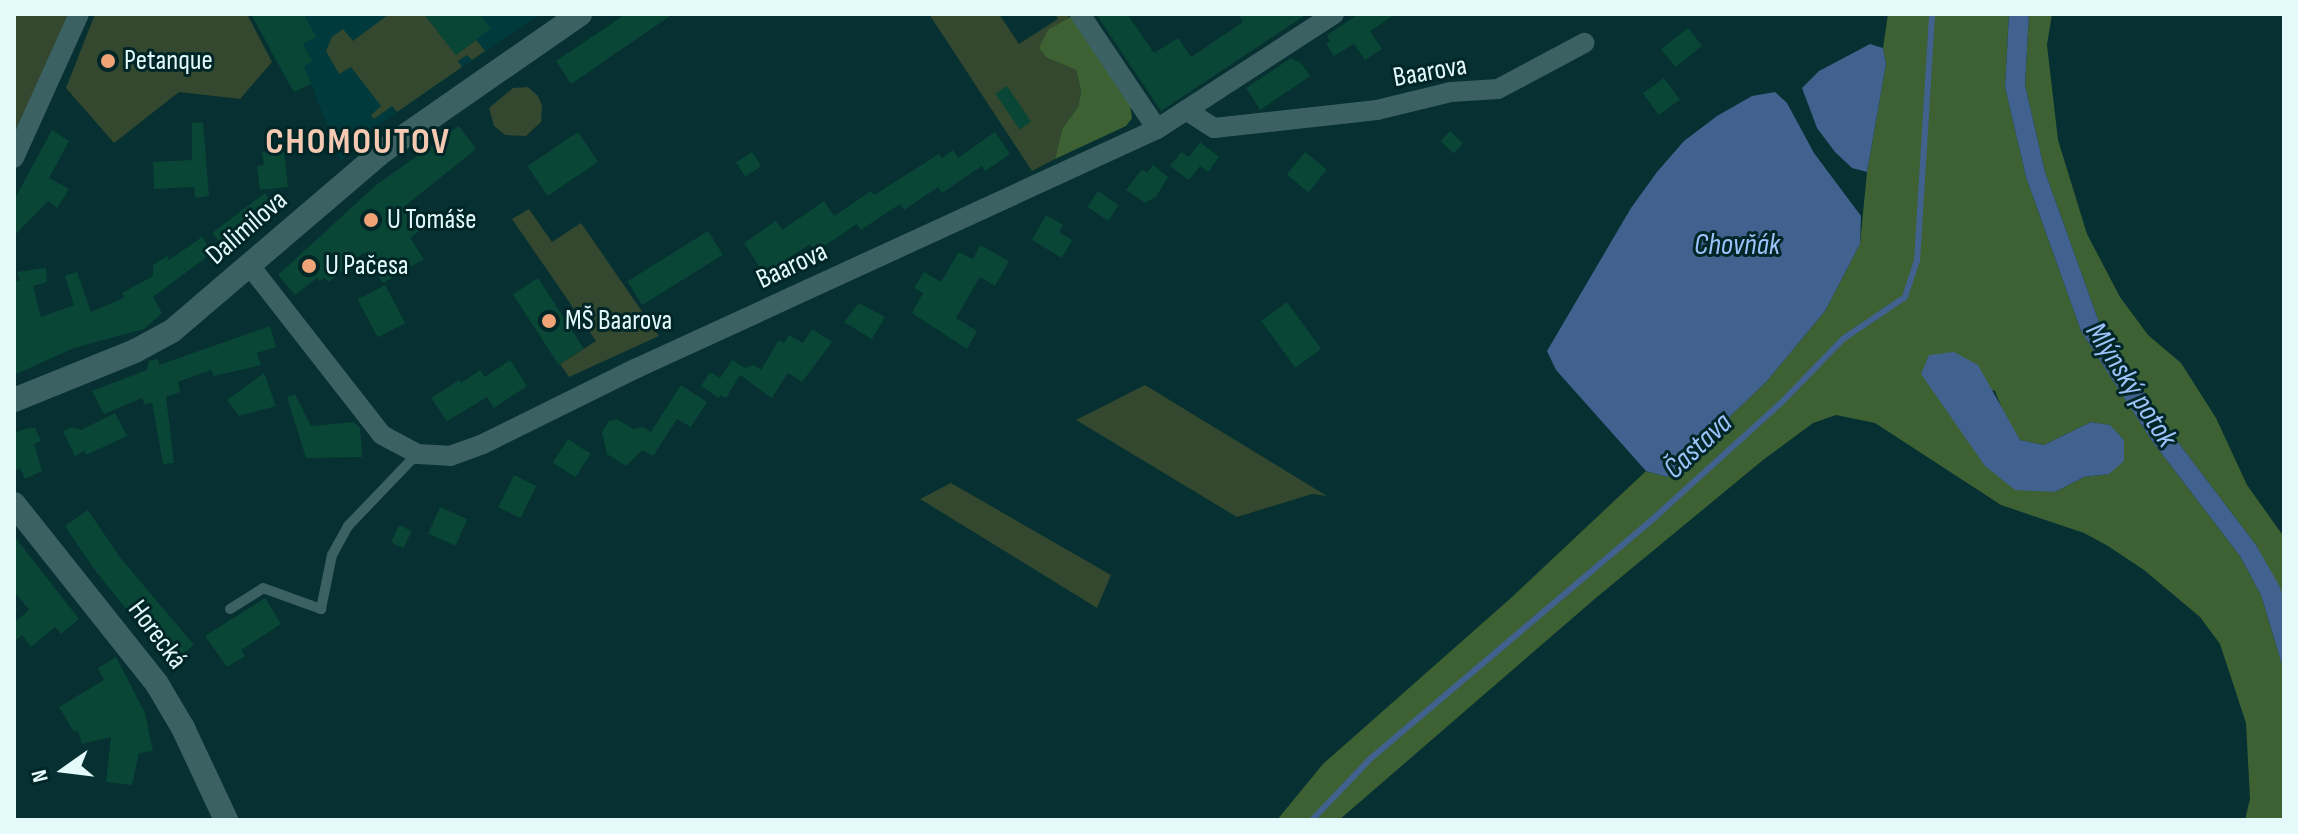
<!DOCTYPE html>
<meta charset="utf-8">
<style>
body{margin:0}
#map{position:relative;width:2298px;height:834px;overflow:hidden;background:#063031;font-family:"Sofia Sans Condensed",sans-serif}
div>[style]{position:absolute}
.built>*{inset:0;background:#003a3c}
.green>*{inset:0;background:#33482e}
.forest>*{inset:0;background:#3d6133}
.water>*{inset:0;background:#41618e}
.stream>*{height:6px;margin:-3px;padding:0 3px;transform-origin:3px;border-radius:3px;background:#41618e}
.building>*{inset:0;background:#094635;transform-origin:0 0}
.service>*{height:10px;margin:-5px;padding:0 5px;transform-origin:5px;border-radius:5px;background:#3b6163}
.minor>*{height:20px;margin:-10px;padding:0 10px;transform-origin:10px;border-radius:10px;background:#3b6163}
.tertiary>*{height:24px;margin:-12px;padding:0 12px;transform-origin:12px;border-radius:12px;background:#3b6163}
.secondary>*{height:24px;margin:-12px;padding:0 12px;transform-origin:12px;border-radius:12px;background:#3b6163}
.dots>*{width:22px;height:22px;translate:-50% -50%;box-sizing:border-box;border:4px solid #002627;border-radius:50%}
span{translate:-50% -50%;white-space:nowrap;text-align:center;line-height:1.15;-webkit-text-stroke:6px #002627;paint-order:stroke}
.poi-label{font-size:28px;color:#e4f9fa}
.left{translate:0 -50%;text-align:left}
.street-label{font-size:28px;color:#e4f9fa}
.water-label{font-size:30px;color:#9dc3fb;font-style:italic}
.district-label{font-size:36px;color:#f6cab2;font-weight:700;letter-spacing:2px}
.frame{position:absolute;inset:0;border:16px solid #e4f9fa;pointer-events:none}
.north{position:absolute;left:24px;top:730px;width:80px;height:80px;-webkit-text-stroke:6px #002627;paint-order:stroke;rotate:256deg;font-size:22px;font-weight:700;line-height:32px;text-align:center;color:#e4f9fa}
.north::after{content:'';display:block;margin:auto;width:28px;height:36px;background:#e4f9fa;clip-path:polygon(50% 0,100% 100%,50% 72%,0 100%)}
</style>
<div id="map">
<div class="built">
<div style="clip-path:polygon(251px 14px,540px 14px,358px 139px,341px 161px,311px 84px,293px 92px)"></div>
</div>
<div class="green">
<div style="clip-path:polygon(14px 14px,73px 14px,14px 133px)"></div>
<div style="clip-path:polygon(95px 14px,247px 14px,272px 62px,240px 99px,179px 92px,114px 143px,66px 88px)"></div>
<div style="clip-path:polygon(389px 14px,424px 14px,456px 55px,476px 40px,485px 51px,472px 60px,467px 55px,458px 61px,462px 67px,397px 112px,392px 106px,374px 119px,371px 115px,381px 106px,351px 67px,339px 74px,326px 51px,332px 37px,343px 29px,353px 41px)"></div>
<div style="clip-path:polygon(929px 14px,999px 14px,1019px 44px,1058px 19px,1055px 14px,1070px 14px,1047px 58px,1076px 70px,1081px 91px,1078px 107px,1062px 129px,1055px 159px,1032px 171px)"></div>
<div style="clip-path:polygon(528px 87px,538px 96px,542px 106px,541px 122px,526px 136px,505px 135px,494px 126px,489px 108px,513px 88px)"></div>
<div style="clip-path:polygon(529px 209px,552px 242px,581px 223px,659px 336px,569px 377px,560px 364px,596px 341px,512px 219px)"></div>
<div style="clip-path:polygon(1145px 385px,1327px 496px,1312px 494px,1237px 517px,1076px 420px)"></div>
<div style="clip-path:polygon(951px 483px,1111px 575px,1097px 608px,920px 499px)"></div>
</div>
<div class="forest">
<div style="clip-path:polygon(evenodd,1888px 14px,2009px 14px,2005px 87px,2026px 177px,2081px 331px,2152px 441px,2240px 556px,2261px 595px,2284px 671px,2284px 820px,2245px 820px,2250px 799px,2246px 723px,2220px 644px,2200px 617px,2144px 570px,2108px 546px,2084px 533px,2001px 505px,1875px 423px,1836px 415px,1813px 423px,1763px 460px,1597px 597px,1339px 820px,1277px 820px,1323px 764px,1512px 597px,1646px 471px,1667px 477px,1767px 381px,1825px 311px,1860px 244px,1867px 172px,1886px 64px,1883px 48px,1888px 14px,1922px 374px,1995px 391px,2006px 419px,2020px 440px,2044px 445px,2091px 422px,2109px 425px,2124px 440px,2109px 474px,2084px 477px,2055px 492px,1962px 428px,1922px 374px)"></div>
<div style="clip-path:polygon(2029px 14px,2052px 14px,2047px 45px,2058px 140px,2087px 234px,2120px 297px,2148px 335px,2181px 363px,2216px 418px,2247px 485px,2284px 537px,2284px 602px,2256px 545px,2168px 429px,2099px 322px,2045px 172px,2025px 85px)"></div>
<div style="clip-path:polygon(1072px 16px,1130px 104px,1132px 118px,1126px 126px,1055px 159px,1062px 129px,1078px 107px,1081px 91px,1076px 70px,1047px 58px,1039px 48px,1048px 30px)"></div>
</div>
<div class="water">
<div style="clip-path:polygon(2009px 14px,2029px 14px,2025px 85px,2045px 172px,2099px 322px,2168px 429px,2256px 545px,2280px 587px,2284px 602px,2284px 671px,2261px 595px,2240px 556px,2152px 441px,2081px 331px,2026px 177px,2005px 87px)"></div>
<div style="clip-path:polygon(1870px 44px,1883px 48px,1886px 64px,1867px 172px,1852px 168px,1835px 152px,1817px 128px,1802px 88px,1819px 71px)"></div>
<div style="clip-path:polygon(1775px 92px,1787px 103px,1814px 153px,1861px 216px,1860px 244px,1825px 311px,1767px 381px,1667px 477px,1646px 471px,1556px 370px,1547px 351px,1631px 208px,1657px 172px,1684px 141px,1717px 116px,1752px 96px)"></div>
<div style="clip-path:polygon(1954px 352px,1978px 365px,2020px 440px,2044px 445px,2091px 422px,2110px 425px,2124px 440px,2124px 461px,2109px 474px,2084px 477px,2055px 492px,2015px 490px,1985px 466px,1921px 374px,1929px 355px)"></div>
</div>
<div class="stream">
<div style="left:1312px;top:820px;width:84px;rotate:-46.4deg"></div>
<div style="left:1370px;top:759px;width:372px;rotate:-40.3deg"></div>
<div style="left:1654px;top:518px;width:171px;rotate:-42.2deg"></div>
<div style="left:1781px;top:403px;width:89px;rotate:-45.9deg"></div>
<div style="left:1843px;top:339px;width:75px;rotate:-34.1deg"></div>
<div style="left:1905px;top:297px;width:38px;rotate:-72deg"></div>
<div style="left:1917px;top:261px;width:247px;rotate:-86.5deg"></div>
</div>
<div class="building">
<div style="clip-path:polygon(251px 14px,304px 14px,316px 37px,303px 44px,312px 61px,304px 66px,311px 84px,294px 92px)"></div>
<div style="clip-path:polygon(424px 14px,479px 14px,491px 28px,456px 55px)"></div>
<div style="clip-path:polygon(626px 14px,673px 14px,571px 84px,556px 61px)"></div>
<div style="clip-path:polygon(1096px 14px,1127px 14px,1154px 53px,1178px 38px,1191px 57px,1243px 22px,1238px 14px,1307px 14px,1161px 111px)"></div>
<div style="clip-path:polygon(1359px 14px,1396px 14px,1370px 31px,1382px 49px,1365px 60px,1354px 44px,1334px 56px,1326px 44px,1330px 41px,1327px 35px)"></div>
<div style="left:1688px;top:28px;width:23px;height:34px;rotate:52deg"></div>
<div style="clip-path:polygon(1291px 58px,1301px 63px,1310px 76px,1260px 110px,1246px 88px)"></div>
<div style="left:1664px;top:78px;width:27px;height:26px;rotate:54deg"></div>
<div style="left:1007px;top:86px;width:43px;height:14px;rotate:56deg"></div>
<div style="clip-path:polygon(203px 122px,209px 196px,195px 198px,194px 187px,154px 189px,153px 162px,192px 160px,192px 123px)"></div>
<div style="clip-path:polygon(459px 126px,476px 149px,405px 206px,419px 231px,410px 238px,424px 259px,383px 283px,364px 252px,329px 282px,324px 278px,320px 281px,317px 278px,295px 295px,278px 275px,375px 186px)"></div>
<div style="clip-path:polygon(52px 130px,69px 141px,49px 178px,69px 189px,57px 208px,48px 201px,14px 236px,14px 200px)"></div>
<div style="left:1450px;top:131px;width:18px;height:14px;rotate:43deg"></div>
<div style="left:578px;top:132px;width:36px;height:61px;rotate:56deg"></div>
<div style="clip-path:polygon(995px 132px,1010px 154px,985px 171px,982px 166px,942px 193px,938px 187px,904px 210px,900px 204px,861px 230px,857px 224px,815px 252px,810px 244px,764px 274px,744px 243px,776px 221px,782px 230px,824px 201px,834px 216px,871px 191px,874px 195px,939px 154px,942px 158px,953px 150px,958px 158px)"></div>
<div style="clip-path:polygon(1200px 142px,1219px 157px,1208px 172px,1200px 166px,1189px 180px,1170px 166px,1181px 152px,1189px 157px)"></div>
<div style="clip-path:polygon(284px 150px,288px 187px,260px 190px,257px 166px,264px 165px,262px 152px)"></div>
<div style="left:752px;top:152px;width:17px;height:19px;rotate:57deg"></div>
<div style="left:1305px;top:152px;width:28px;height:29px;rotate:39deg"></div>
<div style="clip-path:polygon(1153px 165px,1168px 177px,1156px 197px,1145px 203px,1126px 190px,1142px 169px,1147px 173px)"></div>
<div style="left:1098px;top:191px;width:25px;height:19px;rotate:34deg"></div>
<div style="left:265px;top:193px;width:21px;height:66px;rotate:53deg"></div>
<div style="clip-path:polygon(1046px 215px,1063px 225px,1059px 232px,1072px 240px,1062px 258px,1032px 240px)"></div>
<div style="left:708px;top:231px;width:28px;height:95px;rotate:58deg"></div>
<div style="clip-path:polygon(202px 237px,212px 253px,153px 297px,162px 313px,144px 329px,74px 348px,14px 375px,14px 282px,20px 280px,17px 272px,46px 268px,47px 282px,33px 286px,41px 317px,74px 305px,65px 276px,77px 272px,91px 312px,124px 298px,122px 293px,153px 276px,153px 265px,167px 256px,169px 260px)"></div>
<div style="clip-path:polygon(980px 245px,1009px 261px,995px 286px,980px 277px,956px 318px,977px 331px,967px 349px,912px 313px,923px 293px,914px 288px,924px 272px,941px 282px,959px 252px,973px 259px)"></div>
<div style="left:538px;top:278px;width:84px;height:30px;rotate:57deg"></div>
<div style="left:385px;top:285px;width:43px;height:31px;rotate:62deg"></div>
<div style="left:1287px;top:302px;width:58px;height:32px;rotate:54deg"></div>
<div style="clip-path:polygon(859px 303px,885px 317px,872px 339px,844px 322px)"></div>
<div style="clip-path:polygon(270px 326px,276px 347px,257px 353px,261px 365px,214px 376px,211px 370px,178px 382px,180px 392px,166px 397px,174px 463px,163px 464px,152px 402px,145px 405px,142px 398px,104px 414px,92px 391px,147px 370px,149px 361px,158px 359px,159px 365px)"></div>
<div style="clip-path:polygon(812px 329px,832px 342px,802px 382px,788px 373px,772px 398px,740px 375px,726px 398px,720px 395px,719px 398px,701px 386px,710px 372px,720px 378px,732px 360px,745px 368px,754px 365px,761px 370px,779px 340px,784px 343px,789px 335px,803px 343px)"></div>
<div style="clip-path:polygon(510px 360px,527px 386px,494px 408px,487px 397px,447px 421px,431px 398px,459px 380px,461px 383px,480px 370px,485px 377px)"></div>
<div style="clip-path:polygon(264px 373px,276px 406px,239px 416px,227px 400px)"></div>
<div style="clip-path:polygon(681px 385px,707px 402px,691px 427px,677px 419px,653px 456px,642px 450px,626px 466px,607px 454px,602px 432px,609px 421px,617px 419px,633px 429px,643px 427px,651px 432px)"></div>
<div style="clip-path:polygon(295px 394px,311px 426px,354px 422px,360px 428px,362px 457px,306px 458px,287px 397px)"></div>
<div style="clip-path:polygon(115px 413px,127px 436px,86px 455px,84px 451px,75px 456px,63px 431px,72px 427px,81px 430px)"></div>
<div style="clip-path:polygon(28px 428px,35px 428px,41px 441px,34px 444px,42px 471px,25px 479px,20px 468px,14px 471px,14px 433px)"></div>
<div style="left:568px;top:439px;width:27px;height:28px;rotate:33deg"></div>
<div style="left:514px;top:475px;width:25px;height:36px;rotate:26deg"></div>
<div style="left:440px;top:507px;width:30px;height:29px;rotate:24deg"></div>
<div style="clip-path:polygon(88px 510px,119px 556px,194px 645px,170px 664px,94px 569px,65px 526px)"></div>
<div style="left:399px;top:525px;width:14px;height:19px;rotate:25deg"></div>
<div style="clip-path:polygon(14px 536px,79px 619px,61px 634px,55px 627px,31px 647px,22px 635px,14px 642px,14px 623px,29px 610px,14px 591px)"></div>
<div style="clip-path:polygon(265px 598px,281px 624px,241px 650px,245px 656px,227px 667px,205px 636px)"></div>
<div style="clip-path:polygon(116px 657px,145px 713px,153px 751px,139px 753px,132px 785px,106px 782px,111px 737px,82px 744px,78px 730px,74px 732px,59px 707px,104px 680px,98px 668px)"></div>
</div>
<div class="service">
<div style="left:230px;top:609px;width:39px;rotate:-32deg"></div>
<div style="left:263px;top:588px;width:62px;rotate:19.9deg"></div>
<div style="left:321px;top:609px;width:55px;rotate:-78.5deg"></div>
<div style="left:332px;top:555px;width:33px;rotate:-61deg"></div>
<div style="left:348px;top:526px;width:100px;rotate:-46.2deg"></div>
</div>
<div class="minor">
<div style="left:1080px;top:14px;width:138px;rotate:56.2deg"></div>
<div style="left:1186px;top:110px;width:33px;rotate:33deg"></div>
<div style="left:1214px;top:128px;width:164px;rotate:-6.3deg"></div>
<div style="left:1377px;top:110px;width:76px;rotate:-13.7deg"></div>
<div style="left:1451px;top:92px;width:47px;rotate:-3.7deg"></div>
<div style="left:1498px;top:89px;width:98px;rotate:-28.1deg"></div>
<div style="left:14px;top:158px;width:158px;rotate:-65.7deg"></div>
<div style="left:250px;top:266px;width:214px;rotate:52deg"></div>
<div style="left:382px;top:435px;width:40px;rotate:28deg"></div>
<div style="left:417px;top:454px;width:33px;rotate:3deg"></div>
<div style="left:450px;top:456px;width:35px;rotate:-20deg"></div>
<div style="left:483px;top:444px;width:172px;rotate:-26.3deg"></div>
<div style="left:637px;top:368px;width:572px;rotate:-24.68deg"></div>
<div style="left:1157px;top:129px;width:211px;rotate:-33deg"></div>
</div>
<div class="tertiary">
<div style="left:14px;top:504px;width:230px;rotate:51.5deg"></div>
<div style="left:157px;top:684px;width:51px;rotate:59.4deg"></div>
<div style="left:183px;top:728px;width:102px;rotate:64.9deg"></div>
</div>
<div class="secondary">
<div style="left:14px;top:400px;width:131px;rotate:-22deg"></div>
<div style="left:135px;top:351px;width:42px;rotate:-28.4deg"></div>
<div style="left:172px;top:331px;width:277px;rotate:-40.5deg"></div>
<div style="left:383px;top:151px;width:240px;rotate:-34.8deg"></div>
</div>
<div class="dots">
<div style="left:108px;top:61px;background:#efa377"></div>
<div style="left:371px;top:220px;background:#efa377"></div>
<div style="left:309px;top:266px;background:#efa377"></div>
<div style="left:549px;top:321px;background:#efa377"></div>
</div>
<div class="poi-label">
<span class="left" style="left:124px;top:61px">Petanque</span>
<span class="left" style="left:387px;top:220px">U Tomáše</span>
<span class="left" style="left:325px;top:266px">U Pačesa</span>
<span class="left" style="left:565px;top:321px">MŠ Baarova</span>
</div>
<div class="street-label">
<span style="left:1430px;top:72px;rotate:-10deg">Baarova</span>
<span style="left:247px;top:228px;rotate:-41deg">Dalimilova</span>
<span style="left:792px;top:266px;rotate:-25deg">Baarova</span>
<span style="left:157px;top:635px;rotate:53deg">Horecká</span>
</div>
<div class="water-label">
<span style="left:1737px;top:245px">Chovňák</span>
<span style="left:2131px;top:385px;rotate:57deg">Mlýnský potok</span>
<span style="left:1698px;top:446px;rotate:-43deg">Častava</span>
</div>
<div class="district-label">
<span style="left:358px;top:143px">CHOMOUTOV</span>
</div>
<div class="frame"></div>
<div class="north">N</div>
</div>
